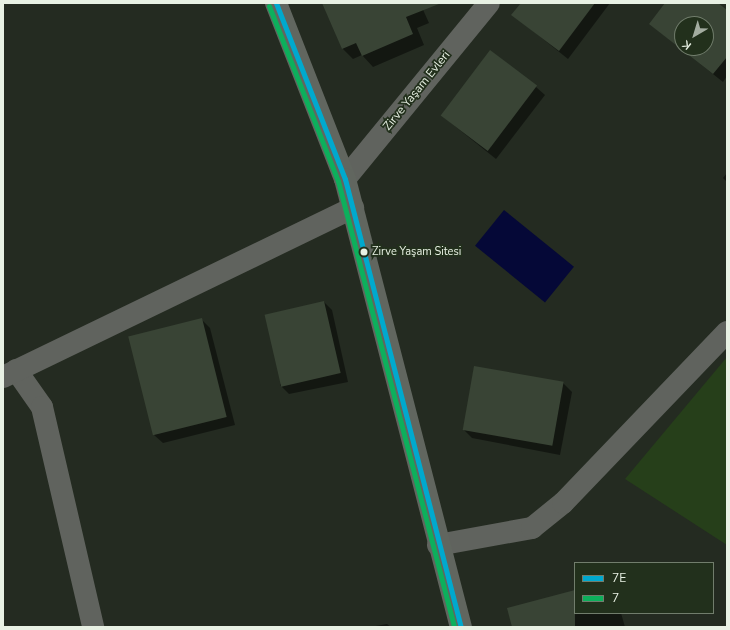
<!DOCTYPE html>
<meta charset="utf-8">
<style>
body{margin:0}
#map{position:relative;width:730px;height:630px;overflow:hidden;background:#242b21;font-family:"Nunito Sans",sans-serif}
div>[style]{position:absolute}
.green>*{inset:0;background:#263f1a}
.water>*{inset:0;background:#050837;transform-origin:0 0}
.shadow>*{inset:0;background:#0007}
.building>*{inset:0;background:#394435;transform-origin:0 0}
.minor>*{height:22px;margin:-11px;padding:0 11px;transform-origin:11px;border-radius:11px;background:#60635e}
.secondary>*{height:22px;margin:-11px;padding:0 11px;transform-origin:11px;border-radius:11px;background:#61665f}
.bus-1>*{height:5px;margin:-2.5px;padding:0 2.5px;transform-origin:2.5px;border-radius:2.5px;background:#00a9ce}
.bus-2>*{height:5px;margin:-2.5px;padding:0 2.5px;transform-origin:2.5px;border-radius:2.5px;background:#0daf5c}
.dots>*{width:11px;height:11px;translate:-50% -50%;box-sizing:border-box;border:2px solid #22301c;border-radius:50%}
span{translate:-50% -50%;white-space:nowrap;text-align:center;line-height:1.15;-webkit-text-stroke:3.5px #22301c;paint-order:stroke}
.bus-label{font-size:11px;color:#e8f1e4}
.left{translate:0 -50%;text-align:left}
.street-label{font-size:12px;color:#e8f1e4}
.frame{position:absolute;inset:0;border:4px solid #e8f1e4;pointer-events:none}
.legend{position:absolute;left:574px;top:562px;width:140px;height:52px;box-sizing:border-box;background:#22301c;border:1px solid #717d6c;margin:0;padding:5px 7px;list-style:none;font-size:12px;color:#e8f1e4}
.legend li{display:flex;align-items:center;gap:8px;height:20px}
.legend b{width:20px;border:1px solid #717d6c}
.north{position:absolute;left:674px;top:16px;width:40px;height:40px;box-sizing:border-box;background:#22301c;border:1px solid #717d6c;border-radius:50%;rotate:218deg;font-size:11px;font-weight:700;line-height:16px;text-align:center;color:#e8f1e4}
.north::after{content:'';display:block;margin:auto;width:14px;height:18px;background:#a3aca0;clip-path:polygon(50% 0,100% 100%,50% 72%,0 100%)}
</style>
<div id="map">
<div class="green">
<div style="clip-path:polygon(727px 357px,727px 545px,625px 479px)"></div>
</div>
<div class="water">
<div style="left:504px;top:210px;width:90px;height:46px;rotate:39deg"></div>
</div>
<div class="shadow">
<div style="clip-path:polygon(324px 3px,420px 3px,429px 23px,417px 28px,424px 45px,373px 67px,362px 55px,353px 59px,342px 48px)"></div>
<div style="clip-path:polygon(522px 3px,610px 3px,568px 59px,513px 15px)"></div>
<div style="clip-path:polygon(evenodd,666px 3px,716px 3px,727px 11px,727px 76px,723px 82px,650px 24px,666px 3px,682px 24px,706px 24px,706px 48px,682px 48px,682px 24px)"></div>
<div style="clip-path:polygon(536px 87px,545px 95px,496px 159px,441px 115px)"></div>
<div style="clip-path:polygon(727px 173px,727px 182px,723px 178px)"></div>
<div style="clip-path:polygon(324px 302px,332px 310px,348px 382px,289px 394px,280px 385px)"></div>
<div style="clip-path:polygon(201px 319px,210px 328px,235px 425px,163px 443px,154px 435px)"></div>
<div style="clip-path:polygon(563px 383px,572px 392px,560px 455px,472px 438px,463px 429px)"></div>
<div style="clip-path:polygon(575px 591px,575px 613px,621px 613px,625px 627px,513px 627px)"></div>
<div style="clip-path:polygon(387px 624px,391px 627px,370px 627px)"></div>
</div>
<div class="building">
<div style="clip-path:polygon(322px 3px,439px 3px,439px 4px,406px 17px,413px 34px,362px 56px,356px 43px,342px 49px)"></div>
<div style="clip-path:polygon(521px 3px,595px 3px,559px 51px,511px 15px)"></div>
<div style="clip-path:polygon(evenodd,665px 3px,718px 3px,727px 10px,727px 57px,713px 74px,649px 24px,665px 3px,682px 24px,706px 24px,706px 48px,682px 48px,682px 24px)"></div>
<div style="left:490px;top:50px;width:59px;height:82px;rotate:37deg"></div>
<div style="left:324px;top:301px;width:74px;height:61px;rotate:77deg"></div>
<div style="left:202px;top:318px;width:102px;height:76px;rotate:76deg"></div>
<div style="left:474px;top:366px;width:91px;height:65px;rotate:10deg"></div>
<div style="clip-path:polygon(575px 590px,575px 627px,512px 627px,507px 608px)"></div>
</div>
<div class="minor">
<div style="left:345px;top:179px;width:227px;rotate:-50.7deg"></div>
<div style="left:16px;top:370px;width:45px;rotate:54.9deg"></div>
<div style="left:42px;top:407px;width:226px;rotate:76.9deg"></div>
<div style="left:3px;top:377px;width:389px;rotate:-25.8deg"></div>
<div style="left:438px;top:545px;width:96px;rotate:-10.3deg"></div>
<div style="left:532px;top:528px;width:40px;rotate:-39deg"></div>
<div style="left:563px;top:503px;width:237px;rotate:-46.2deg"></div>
</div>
<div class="secondary">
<div style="left:276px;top:3px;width:189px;rotate:68.6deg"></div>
<div style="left:345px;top:179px;width:463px;rotate:75.5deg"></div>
</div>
<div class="bus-1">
<div style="left:276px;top:3px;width:189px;rotate:68.6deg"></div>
<div style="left:345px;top:179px;width:463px;rotate:75.5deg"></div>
</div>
<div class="bus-2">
<div style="left:269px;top:6px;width:188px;rotate:68.5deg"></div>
<div style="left:338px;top:181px;width:461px;rotate:75.4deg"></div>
</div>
<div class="dots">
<div style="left:364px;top:252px;background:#e8f1e4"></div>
</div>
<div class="bus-label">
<span class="left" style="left:372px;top:252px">Zirve Yaşam Sitesi</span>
</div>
<div class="street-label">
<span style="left:417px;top:91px;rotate:-51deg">Zirve Yaşam Evleri</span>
</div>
<div class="frame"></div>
<ul class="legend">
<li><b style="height:5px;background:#00a9ce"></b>7E</li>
<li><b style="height:5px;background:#0daf5c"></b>7</li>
</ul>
<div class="north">K</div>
</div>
